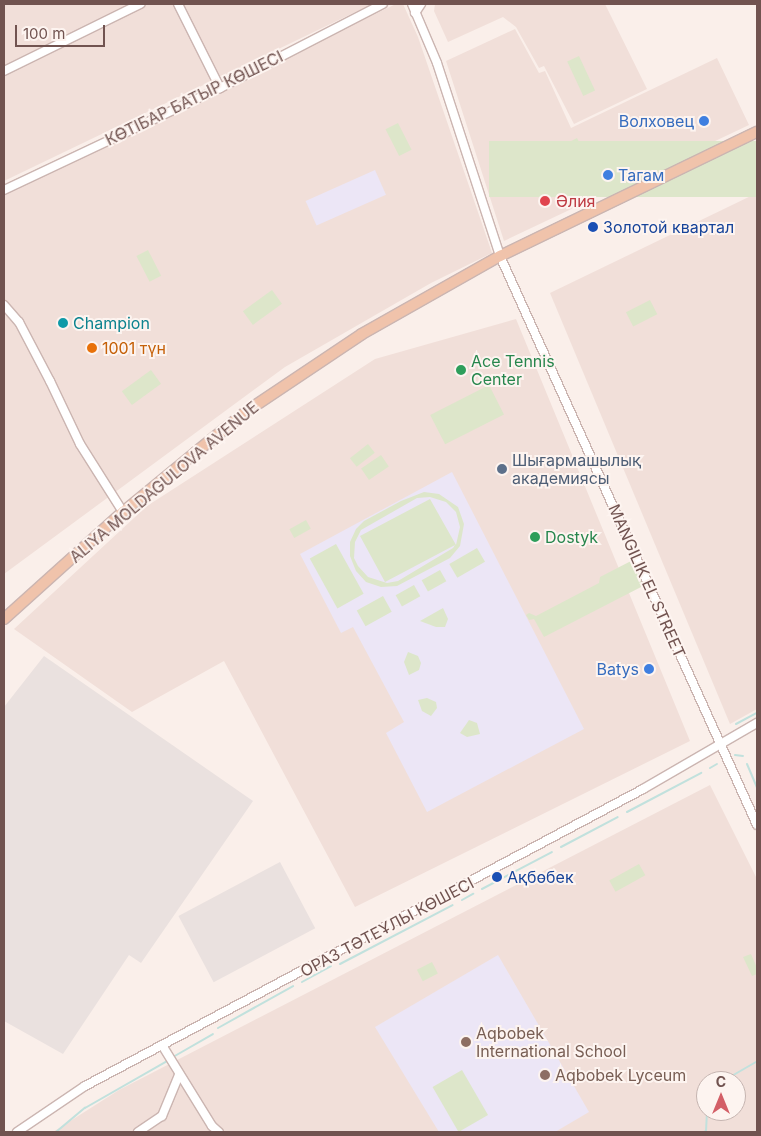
<!DOCTYPE html>
<meta charset="utf-8">
<style>
body{margin:0}
#map{position:relative;width:761px;height:1136px;overflow:hidden;background:#faefea;font-family:Inter,sans-serif}
div>[style]{position:absolute}
.residential>*{inset:0;background:#f1dfd9}
.industrial>*{inset:0;background:#eae1df;transform-origin:0 0}
.education>*{inset:0;background:#ece6f6;transform-origin:0 0}
.green>*{inset:0;background:#dde6ca;transform-origin:0 0}
.stream>*{height:2px;margin:-1px;padding:0 1px;transform-origin:1px;border-radius:1px;background:#c1e1dd}
.roads{filter:drop-shadow(1px 0 #cbb5b1) drop-shadow(-1px 0 #cbb5b1) drop-shadow(0 1px #cbb5b1) drop-shadow(0 -1px #cbb5b1)}
.minor>*{height:8px;margin:-4px;padding:0 4px;transform-origin:4px;border-radius:4px;background:#fff}
.major>*{height:10px;margin:-5px;padding:0 5px;transform-origin:5px;border-radius:5px;background:#f0c3ab}
.dots>*{width:14px;height:14px;translate:-50% -50%;box-sizing:border-box;border:2px solid #fdf4f0;border-radius:50%}
span{translate:-50% -50%;white-space:nowrap;text-align:center;line-height:1.15;-webkit-text-stroke:4px #fdf4f0;paint-order:stroke}
.street-label{font-size:16px;color:#715350}
.shop-label{font-size:16px;color:#366cbe}
.right{translate:-100% -50%;text-align:right}
.left{translate:0 -50%;text-align:left}
.health-label{font-size:16px;color:#be3a42}
.transit-label{font-size:16px;color:#164399}
.culture-label{font-size:16px;color:#0d838f}
.food-label{font-size:16px;color:#c56008}
.leisure-label{font-size:16px;color:#27864d}
.service-label{font-size:16px;color:#4e5e75}
.education-label{font-size:16px;color:#785e54}
.frame{position:absolute;inset:0;border:5px solid #715350;pointer-events:none}
.north{position:absolute;left:696px;top:1071px;width:50px;height:50px;box-sizing:border-box;background:#fdf4f0;border:1px solid #c5b4b0;border-radius:50%;rotate:0deg;font-size:14px;font-weight:700;line-height:20px;text-align:center;color:#715350}
.north::after{content:'';display:block;margin:auto;width:18px;height:22px;background:#d35f67;clip-path:polygon(50% 0,100% 100%,50% 72%,0 100%)}
.scale{position:absolute;left:15px;top:25px;width:90px;height:22px;box-sizing:border-box;border:2px solid #715350;border-top:0;padding-left:6px;font-size:15px;line-height:18px;white-space:nowrap;color:#715350;-webkit-text-stroke:4px #fdf4f0;paint-order:stroke}
</style>
<div id="map">
<div class="residential">
<div style="clip-path:polygon(4px 4px,372px 4px,4px 181px)"></div>
<div style="clip-path:polygon(396px 4px,403px 4px,418px 37px,492px 253px,431px 283px,285px 367px,4px 574px,4px 190px)"></div>
<div style="clip-path:polygon(435px 4px,605px 4px,647px 89px,574px 124px,544px 66px,539px 68px,516px 27px,503px 17px,448px 42px,434px 11px)"></div>
<div style="clip-path:polygon(515px 29px,539px 73px,545px 71px,571px 128px,717px 58px,749px 125px,504px 241px,446px 61px)"></div>
<div style="clip-path:polygon(757px 193px,757px 709px,730px 724px,550px 293px)"></div>
<div style="clip-path:polygon(516px 319px,690px 741px,355px 907px,224px 661px,132px 712px,14px 629px,147px 506px,375px 359px)"></div>
<div style="clip-path:polygon(evenodd,710px 785px,757px 879px,757px 1132px,53px 1132px,119px 1090px,710px 785px,706px 1081px,736px 1081px,736px 1111px,706px 1111px,706px 1081px)"></div>
</div>
<div class="industrial">
<div style="clip-path:polygon(44px 656px,253px 801px,141px 963px,129px 955px,63px 1054px,4px 1021px,4px 707px)"></div>
<div style="left:280px;top:862px;width:75px;height:115px;rotate:62deg"></div>
</div>
<div class="education">
<div style="left:375px;top:170px;width:27px;height:76px;rotate:66deg"></div>
<div style="clip-path:polygon(452px 472px,584px 729px,427px 812px,386px 733px,404px 722px,353px 627px,341px 633px,300px 554px)"></div>
<div style="clip-path:polygon(498px 955px,589px 1112px,555px 1132px,439px 1132px,375px 1027px)"></div>
</div>
<div class="green">
<div style="left:579px;top:56px;width:38px;height:13px;rotate:65deg"></div>
<div style="left:398px;top:123px;width:30px;height:14px;rotate:63deg"></div>
<div style="left:577px;top:138px;width:13px;height:18px;rotate:63deg"></div>
<div style="left:757px;top:141px;width:56px;height:268px;rotate:90deg"></div>
<div style="left:148px;top:250px;width:29px;height:13px;rotate:63deg"></div>
<div style="left:272px;top:290px;width:17px;height:36px;rotate:54deg"></div>
<div style="left:650px;top:300px;width:16px;height:27px;rotate:63deg"></div>
<div style="left:151px;top:370px;width:17px;height:36px;rotate:54deg"></div>
<div style="left:489px;top:385px;width:33px;height:66px;rotate:63deg"></div>
<div style="left:368px;top:444px;width:11px;height:23px;rotate:52deg"></div>
<div style="left:381px;top:455px;width:14px;height:24px;rotate:56deg"></div>
<div style="clip-path:polygon(evenodd,424px 492px,439px 494px,458px 507px,464px 524px,460px 546px,450px 558px,397px 586px,381px 587px,366px 582px,356px 571px,350px 556px,350px 542px,356px 529px,364px 521px,401px 501px,424px 492px,430px 497px,446px 502px,456px 512px,460px 527px,456px 545px,430px 499px,360px 536px,385px 582px,455px 545px,453px 548px,398px 581px,387px 583px,368px 577px,358px 566px,354px 558px,355px 542px,361px 530px,417px 498px,430px 497px)"></div>
<div style="left:306px;top:520px;width:10px;height:19px;rotate:61deg"></div>
<div style="left:336px;top:544px;width:57px;height:30px;rotate:61deg"></div>
<div style="left:477px;top:548px;width:16px;height:32px;rotate:60deg"></div>
<div style="clip-path:polygon(631px 561px,643px 586px,544px 637px,534px 619px,529px 620px,526px 615px,529px 613px,536px 616px,599px 583px,600px 577px)"></div>
<div style="left:440px;top:570px;width:13px;height:21px;rotate:61deg"></div>
<div style="left:414px;top:585px;width:13px;height:21px;rotate:61deg"></div>
<div style="left:383px;top:596px;width:18px;height:30px;rotate:61deg"></div>
<div style="clip-path:polygon(443px 608px,448px 619px,445px 627px,436px 627px,420px 621px)"></div>
<div style="clip-path:polygon(408px 652px,418px 656px,421px 663px,419px 670px,409px 675px,404px 662px)"></div>
<div style="clip-path:polygon(427px 698px,436px 702px,437px 708px,431px 716px,422px 711px,418px 700px)"></div>
<div style="clip-path:polygon(469px 720px,477px 723px,480px 734px,467px 737px,460px 733px)"></div>
<div style="left:639px;top:864px;width:13px;height:34px;rotate:61deg"></div>
<div style="clip-path:polygon(751px 954px,757px 968px,757px 974px,752px 976px,743px 957px)"></div>
<div style="left:432px;top:962px;width:13px;height:17px;rotate:63deg"></div>
<div style="left:462px;top:1070px;width:52px;height:34px;rotate:60deg"></div>
</div>
<div class="stream">
<div style="left:736px;top:724px;width:24px;rotate:-28deg"></div>
<div style="left:735px;top:755px;width:8px;rotate:7deg"></div>
<div style="left:747px;top:764px;width:25px;rotate:67deg"></div>
<div style="left:710px;top:768px;width:8px;rotate:-30deg"></div>
<div style="left:627px;top:812px;width:84px;rotate:-27.8deg"></div>
<div style="left:561px;top:847px;width:64px;rotate:-27.8deg"></div>
<div style="left:482px;top:889px;width:79px;rotate:-27.9deg"></div>
<div style="left:462px;top:900px;width:13px;rotate:-29deg"></div>
<div style="left:340px;top:964px;width:127px;rotate:-27.6deg"></div>
<div style="left:302px;top:982px;width:33px;rotate:-29deg"></div>
<div style="left:218px;top:1028px;width:86px;rotate:-29.2deg"></div>
<div style="left:173px;top:1057px;width:46px;rotate:-29.9deg"></div>
<div style="left:723px;top:1081px;width:39px;rotate:-30deg"></div>
<div style="left:56px;top:1132px;width:38px;rotate:-40deg"></div>
<div style="left:85px;top:1108px;width:95px;rotate:-29.8deg"></div>
<div style="left:704px;top:1132px;width:2px;rotate:-27deg"></div>
<div style="left:706px;top:1131px;width:20px;rotate:-87deg"></div>
</div>
<div class="roads">
<div class="minor">
<div style="left:178px;top:4px;width:94px;rotate:63.4deg"></div>
<div style="left:412px;top:4px;width:64px;rotate:67deg"></div>
<div style="left:437px;top:63px;width:203px;rotate:71.9deg"></div>
<div style="left:500px;top:256px;width:624px;rotate:65.69deg"></div>
<div style="left:415px;top:13px;width:11px;rotate:-56deg"></div>
<div style="left:4px;top:71px;width:152px;rotate:-26.2deg"></div>
<div style="left:4px;top:190px;width:239px;rotate:-25.3deg"></div>
<div style="left:220px;top:88px;width:183px;rotate:-27.3deg"></div>
<div style="left:4px;top:305px;width:23px;rotate:49deg"></div>
<div style="left:19px;top:322px;width:67px;rotate:62.3deg"></div>
<div style="left:50px;top:381px;width:70px;rotate:64.5deg"></div>
<div style="left:80px;top:444px;width:80px;rotate:57.7deg"></div>
<div style="left:162px;top:1045px;width:95px;rotate:58.3deg"></div>
<div style="left:212px;top:1126px;width:9px;rotate:41deg"></div>
<div style="left:17px;top:1132px;width:82px;rotate:-34.1deg"></div>
<div style="left:85px;top:1086px;width:632px;rotate:-28.02deg"></div>
<div style="left:643px;top:789px;width:132px;rotate:-30.1deg"></div>
<div style="left:138px;top:1132px;width:29px;rotate:-34deg"></div>
<div style="left:162px;top:1116px;width:44px;rotate:-67.5deg"></div>
</div>
<div class="major">
<div style="left:4px;top:619px;width:160px;rotate:-42deg"></div>
<div style="left:123px;top:512px;width:94px;rotate:-39.4deg"></div>
<div style="left:196px;top:452px;width:65px;rotate:-38.8deg"></div>
<div style="left:247px;top:411px;width:138px;rotate:-33.8deg"></div>
<div style="left:362px;top:334px;width:159px;rotate:-29.5deg"></div>
<div style="left:500px;top:256px;width:285px;rotate:-25.8deg"></div>
</div>
</div>
<div class="dots">
<div style="left:704px;top:121px;background:#3f7fe0"></div>
<div style="left:608px;top:175px;background:#3f7fe0"></div>
<div style="left:545px;top:201px;background:#e0444e"></div>
<div style="left:593px;top:227px;background:#1a4fb4"></div>
<div style="left:63px;top:323px;background:#0f9aa8"></div>
<div style="left:92px;top:348px;background:#e8710a"></div>
<div style="left:461px;top:370px;background:#2e9e5b"></div>
<div style="left:502px;top:469px;background:#5c6f8a"></div>
<div style="left:535px;top:537px;background:#2e9e5b"></div>
<div style="left:649px;top:669px;background:#3f7fe0"></div>
<div style="left:497px;top:877px;background:#1a4fb4"></div>
<div style="left:466px;top:1042px;background:#8d6e63"></div>
<div style="left:545px;top:1075px;background:#8d6e63"></div>
</div>
<div class="street-label">
<span style="left:194px;top:98px;rotate:-26deg">КӨТІБАР БАТЫР КӨШЕСІ</span>
<span style="left:164px;top:482px;rotate:-40deg">ALIYA MOLDAGULOVA AVENUE</span>
<span style="left:647px;top:581px;rotate:66deg">MANGILIK EL STREET</span>
<span style="left:387px;top:927px;rotate:-28deg">ОРАЗ ТӘТЕҰЛЫ КӨШЕСІ</span>
</div>
<div class="shop-label">
<span class="right" style="left:694px;top:121px">Волховец</span>
<span class="left" style="left:618px;top:175px">Тагам</span>
<span class="right" style="left:639px;top:669px">Batys</span>
</div>
<div class="health-label">
<span class="left" style="left:556px;top:201px">Әлия</span>
</div>
<div class="transit-label">
<span class="left" style="left:603px;top:227px">Золотой квартал</span>
<span class="left" style="left:507px;top:877px">Ақбөбек</span>
</div>
<div class="culture-label">
<span class="left" style="left:73px;top:323px">Champion</span>
</div>
<div class="food-label">
<span class="left" style="left:102px;top:348px">1001 түн</span>
</div>
<div class="leisure-label">
<span class="left" style="left:471px;top:370px">Ace Tennis<br>Center</span>
<span class="left" style="left:545px;top:537px">Dostyk</span>
</div>
<div class="service-label">
<span class="left" style="left:512px;top:469px">Шығармашылық<br>академиясы</span>
</div>
<div class="education-label">
<span class="left" style="left:476px;top:1042px">Aqbobek<br>International School</span>
<span class="left" style="left:555px;top:1075px">Aqbobek Lyceum</span>
</div>
<div class="frame"></div>
<div class="north">С</div>
<div class="scale">100 m</div>
</div>
